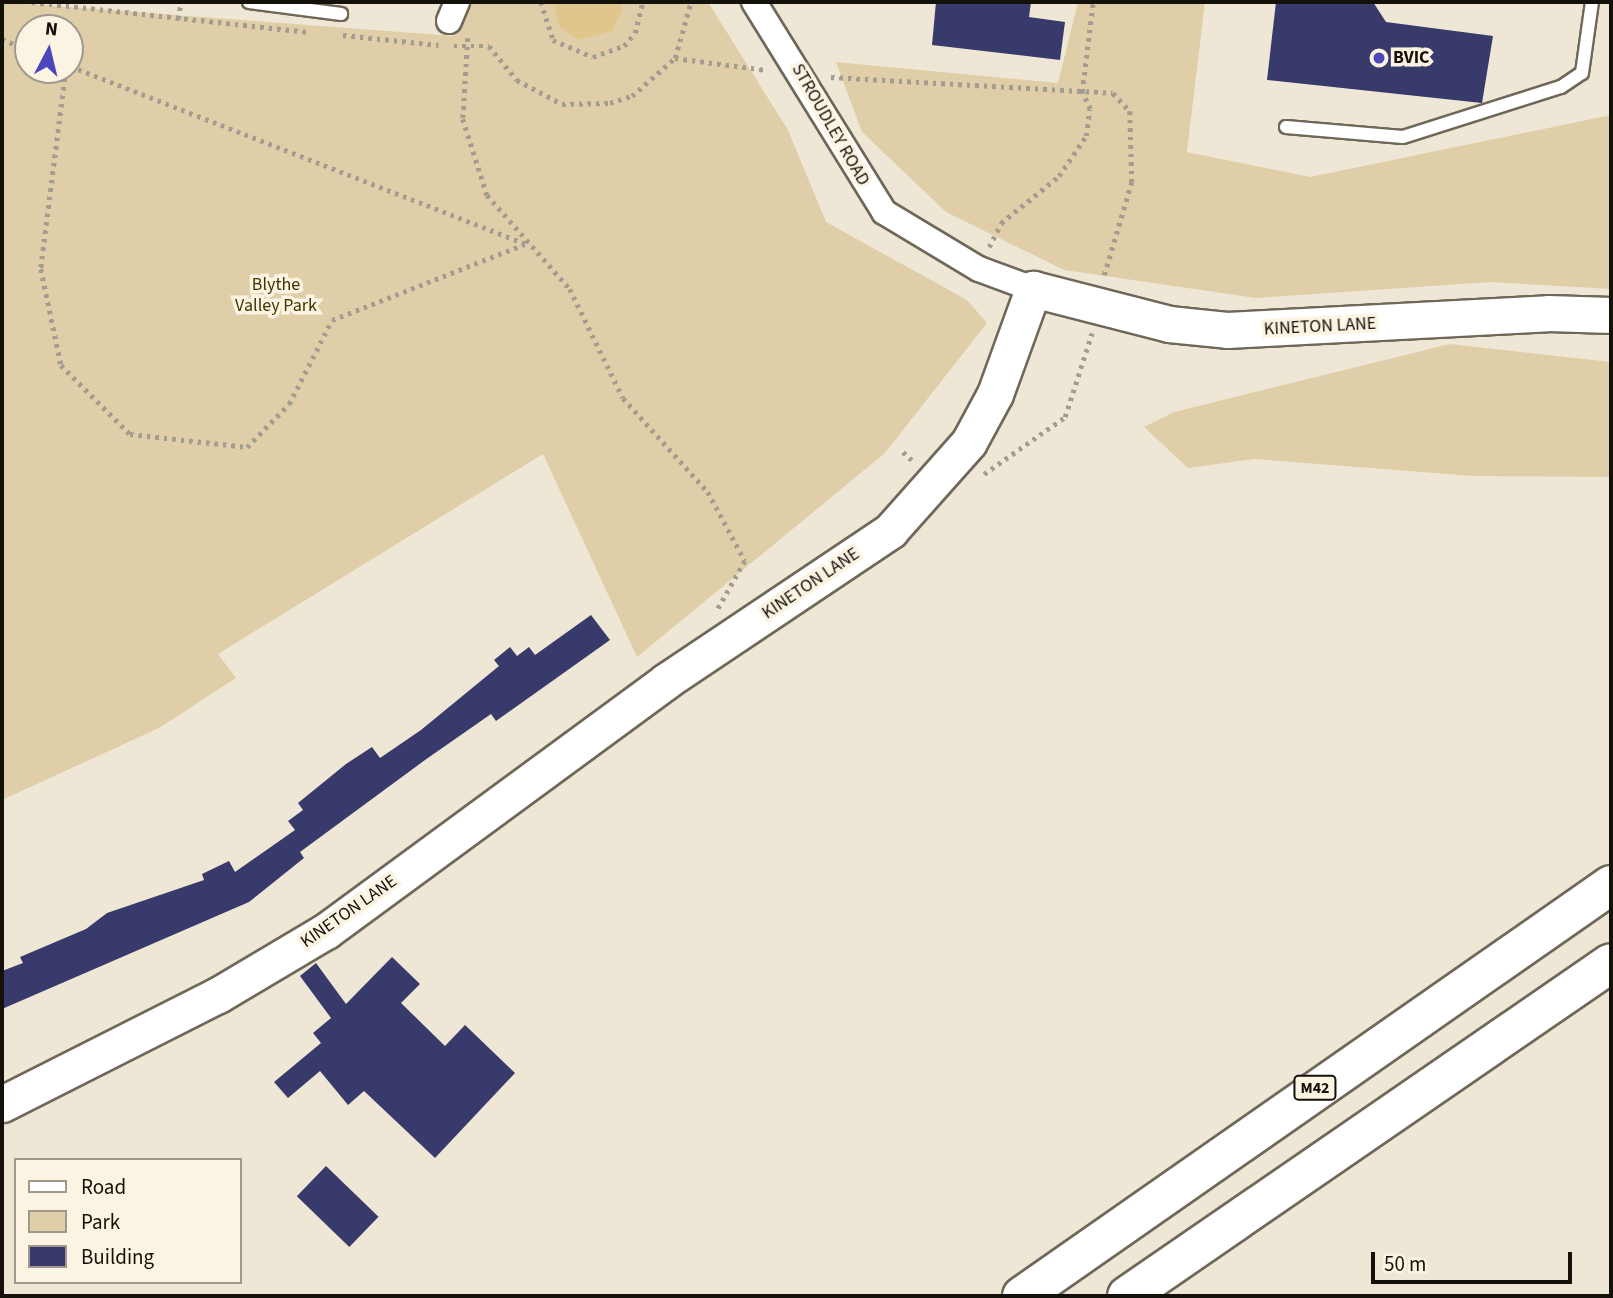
<!DOCTYPE html>
<style>
body{margin:0}
#map{position:relative;width:1613px;height:1298px;overflow:hidden;background:#efe7d6;font-family:"Source Sans 3",sans-serif}
div>[style]{position:absolute}
.green>*{inset:0;background:#e0cea8}
.water>*{inset:0;background:#e1c68c}
.building>*{inset:0;background:#383a6b;transform-origin:0 0}
.path>*{height:4.5px;margin-top:-2.25px;transform-origin:0;background:repeating-linear-gradient(90deg,#a39c8f 0 3.5px,transparent 0 8.5px)}
.roads{filter:drop-shadow(2px 0 #6f6859) drop-shadow(-2px 0 #6f6859) drop-shadow(0 2px #6f6859) drop-shadow(0 -2px #6f6859)}
.lane>*{height:12px;margin:-6px;padding:0 6px;transform-origin:6px;border-radius:6px;background:#fff}
.street>*{height:24px;margin:-12px;padding:0 12px;transform-origin:12px;border-radius:12px;background:#fff}
.secondary>*{height:35px;margin:-17.5px;padding:0 17.5px;transform-origin:17.5px;border-radius:17.5px;background:#fff}
.highway>*{height:38px;margin:-19px;padding:0 19px;transform-origin:19px;border-radius:19px;background:#fff}
.dots>*{width:19px;height:19px;translate:-50% -50%;box-sizing:border-box;border:4px solid #fcf4e3;border-radius:50%}
span{translate:-50% -50%;white-space:nowrap;text-align:center;line-height:1.15;-webkit-text-stroke:7px #fcf4e3;paint-order:stroke}
.shield-label span{padding:2px 5px;background:#fcf4e3;border:2px solid;border-radius:5px;-webkit-text-stroke-width:0}
.shield-label{font-size:16px;color:#14110b;font-weight:700}
.poi-label{font-size:18px;color:#14110b;font-weight:700}
.left{translate:0 -50%;text-align:left}
.street-label{font-size:18px;color:#14110b}
.park-label{font-size:18px;color:#453301}
.frame{position:absolute;inset:0;border:4px solid #14110b;pointer-events:none}
.legend{position:absolute;left:14px;top:1158px;width:228px;height:126px;box-sizing:border-box;background:#fcf4e3;border:2px solid #9f998d;margin:0;padding:9px 12px;list-style:none;font-size:21px;color:#14110b}
.legend li{display:flex;align-items:center;gap:14px;height:35px}
.legend b{width:35px;border:2px solid #9f998d}
.north{position:absolute;left:14px;top:14px;width:70px;height:70px;box-sizing:border-box;background:#fcf4e3;border:2px solid #9f998d;border-radius:50%;rotate:7deg;font-size:19px;font-weight:700;line-height:28px;text-align:center;color:#14110b}
.north::after{content:'';display:block;margin:auto;width:24px;height:32px;background:#4b46bc;clip-path:polygon(50% 0,100% 100%,50% 72%,0 100%)}
.scale{position:absolute;left:1371px;top:1252px;width:201px;height:32px;box-sizing:border-box;border:4px solid #14110b;border-top:0;padding-left:9px;font-size:21px;line-height:24px;white-space:nowrap;color:#14110b;-webkit-text-stroke:5px #fcf4e3;paint-order:stroke}
</style>
<div id="map">
<div class="green">
<div style="clip-path:polygon(evenodd,2px 2px,454px 36px,469px 2px,708px 2px,788px 130px,826px 222px,967px 300px,987px 323px,885px 453px,637px 657px,543px 454px,218px 654px,236px 678px,159px 728px,2px 800px,2px 2px,28px 28px,70px 28px,70px 70px,28px 70px,28px 28px)"></div>
<div style="clip-path:polygon(1078px 2px,1205px 2px,1187px 152px,1310px 177px,1611px 115px,1611px 289px,1491px 282px,1256px 298px,1064px 270px,946px 212px,862px 132px,836px 62px,1058px 83px)"></div>
<div style="clip-path:polygon(1450px 344px,1611px 362px,1611px 477px,1473px 476px,1254px 459px,1188px 468px,1144px 427px,1174px 412px)"></div>
</div>
<div class="water">
<div style="clip-path:polygon(554px 2px,621px 2px,622px 10px,612px 31px,579px 40px,560px 27px)"></div>
</div>
<div class="building">
<div style="clip-path:polygon(936px 2px,1031px 2px,1029px 17px,1065px 22px,1060px 60px,932px 45px)"></div>
<div style="clip-path:polygon(1276px 2px,1373px 2px,1386px 22px,1493px 36px,1482px 103px,1267px 80px)"></div>
<div style="clip-path:polygon(591px 615px,610px 640px,496px 721px,491px 714px,425px 760px,300px 852px,304px 858px,249px 902px,2px 1009px,2px 971px,23px 963px,20px 957px,86px 929px,107px 913px,204px 880px,202px 874px,229px 861px,235px 872px,295px 830px,288px 821px,303px 810px,298px 803px,346px 764px,372px 747px,380px 758px,421px 730px,499px 666px,494px 660px,510px 647px,517px 656px,529px 647px,535px 655px)"></div>
<div style="clip-path:polygon(392px 957px,420px 984px,401px 1003px,445px 1046px,465px 1025px,515px 1073px,435px 1158px,364px 1091px,348px 1105px,320px 1071px,288px 1098px,274px 1082px,321px 1043px,313px 1033px,331px 1018px,300px 976px,316px 963px,346px 1004px)"></div>
<div style="left:326px;top:1166px;width:73px;height:42px;rotate:44deg"></div>
</div>
<div class="path">
<div style="left:32px;top:2px;width:276px;rotate:6.2deg"></div>
<div style="left:541px;top:2px;width:40px;rotate:72deg"></div>
<div style="left:553px;top:40px;width:43px;rotate:23deg"></div>
<div style="left:593px;top:57px;width:33px;rotate:-20deg"></div>
<div style="left:624px;top:46px;width:17px;rotate:-50deg"></div>
<div style="left:635px;top:33px;width:32px;rotate:-76deg"></div>
<div style="left:178px;top:19px;width:17px;rotate:-80deg"></div>
<div style="left:343px;top:35px;width:96px;rotate:6deg"></div>
<div style="left:468px;top:38px;width:81px;rotate:93.5deg"></div>
<div style="left:463px;top:119px;width:80px;rotate:72.5deg"></div>
<div style="left:487px;top:195px;width:125px;rotate:48.6deg"></div>
<div style="left:570px;top:289px;width:121px;rotate:64.1deg"></div>
<div style="left:623px;top:398px;width:127px;rotate:47.9deg"></div>
<div style="left:708px;top:492px;width:78px;rotate:61.8deg"></div>
<div style="left:745px;top:561px;width:55px;rotate:119.4deg"></div>
<div style="left:2px;top:39px;width:28px;rotate:23deg"></div>
<div style="left:454px;top:46px;width:35px"></div>
<div style="left:489px;top:46px;width:44px;rotate:50.5deg"></div>
<div style="left:517px;top:80px;width:51px;rotate:28.1deg"></div>
<div style="left:562px;top:104px;width:48px;rotate:-1.2deg"></div>
<div style="left:610px;top:103px;width:23px;rotate:-18deg"></div>
<div style="left:632px;top:96px;width:57px;rotate:-41.5deg"></div>
<div style="left:675px;top:58px;width:92px;rotate:7.5deg"></div>
<div style="left:675px;top:58px;width:58px;rotate:-74.1deg"></div>
<div style="left:66px;top:70px;width:201px;rotate:97.2deg"></div>
<div style="left:41px;top:269px;width:98px;rotate:78.2deg"></div>
<div style="left:61px;top:365px;width:98px;rotate:45deg"></div>
<div style="left:130px;top:434px;width:118px;rotate:6.3deg"></div>
<div style="left:247px;top:447px;width:60px;rotate:-45.7deg"></div>
<div style="left:289px;top:404px;width:94px;rotate:-62.9deg"></div>
<div style="left:332px;top:320px;width:207px;rotate:-21.5deg"></div>
<div style="left:525px;top:244px;width:488px;rotate:-158.7deg"></div>
<div style="left:831px;top:77px;width:282px;rotate:3.2deg"></div>
<div style="left:1113px;top:93px;width:25px;rotate:47deg"></div>
<div style="left:1130px;top:111px;width:71px;rotate:88.4deg"></div>
<div style="left:1132px;top:182px;width:99px;rotate:106.4deg"></div>
<div style="left:989px;top:247px;width:27px;rotate:-63deg"></div>
<div style="left:1001px;top:223px;width:75px;rotate:-39deg"></div>
<div style="left:1059px;top:176px;width:48px;rotate:-56deg"></div>
<div style="left:1086px;top:136px;width:27px;rotate:-82deg"></div>
<div style="left:1090px;top:109px;width:19px;rotate:-115deg"></div>
<div style="left:1082px;top:92px;width:91px;rotate:-83deg"></div>
<div style="left:903px;top:452px;width:12px;rotate:42deg"></div>
<div style="left:984px;top:474px;width:99px;rotate:-35.1deg"></div>
<div style="left:1065px;top:417px;width:88px;rotate:-72.2deg"></div>
</div>
<div class="roads">
<div class="lane">
<div style="left:249px;top:2px;width:93px;rotate:7.4deg"></div>
<div style="left:1286px;top:127px;width:117px;rotate:4.9deg"></div>
<div style="left:1403px;top:137px;width:166px;rotate:-17.6deg"></div>
<div style="left:1561px;top:87px;width:25px;rotate:-34deg"></div>
<div style="left:1582px;top:73px;width:72px;rotate:-82deg"></div>
</div>
<div class="street">
<div style="left:754px;top:2px;width:247px;rotate:58.2deg"></div>
<div style="left:884px;top:212px;width:111px;rotate:31deg"></div>
<div style="left:979px;top:269px;width:58px;rotate:20.3deg"></div>
<div style="left:449px;top:21px;width:21px;rotate:-67deg"></div>
</div>
<div class="secondary">
<div style="left:2px;top:1104px;width:242px;rotate:-26.8deg"></div>
<div style="left:218px;top:995px;width:126px;rotate:-30.7deg"></div>
<div style="left:326px;top:931px;width:422px;rotate:-36.3deg"></div>
<div style="left:666px;top:681px;width:270px;rotate:-33.8deg"></div>
<div style="left:890px;top:531px;width:119px;rotate:-48.4deg"></div>
<div style="left:969px;top:442px;width:55px;rotate:-61.6deg"></div>
<div style="left:995px;top:394px;width:112px;rotate:-70.1deg"></div>
<div style="left:1033px;top:289px;width:140px;rotate:14.4deg"></div>
<div style="left:1169px;top:324px;width:58px;rotate:5.9deg"></div>
<div style="left:1227px;top:330px;width:321px;rotate:-3deg"></div>
<div style="left:1548px;top:313px;width:63px;rotate:1.8deg"></div>
</div>
<div class="highway">
<div style="left:1022px;top:1296px;width:718px;rotate:-34.91deg"></div>
<div style="left:1127px;top:1296px;width:587px;rotate:-34.53deg"></div>
</div>
</div>
<div class="dots">
<div style="left:1379px;top:58px;background:#4b46bc"></div>
</div>
<div class="shield-label">
<span style="left:1315px;top:1088px">M42</span>
</div>
<div class="poi-label">
<span class="left" style="left:1393px;top:58px">BVIC</span>
</div>
<div class="street-label">
<span style="left:830px;top:125px;rotate:60deg">STROUDLEY ROAD</span>
<span style="left:1320px;top:327px;rotate:-3deg">KINETON LANE</span>
<span style="left:811px;top:584px;rotate:-34deg">KINETON LANE</span>
<span style="left:349px;top:912px;rotate:-35deg">KINETON LANE</span>
</div>
<div class="park-label">
<span style="left:276px;top:296px">Blythe<br>Valley Park</span>
</div>
<div class="frame"></div>
<ul class="legend">
<li><b style="height:9px;background:#fff"></b>Road</li>
<li><b style="height:19px;background:#e0cea8"></b>Park</li>
<li><b style="height:19px;background:#383a6b"></b>Building</li>
</ul>
<div class="north">N</div>
<div class="scale">50 m</div>
</div>
